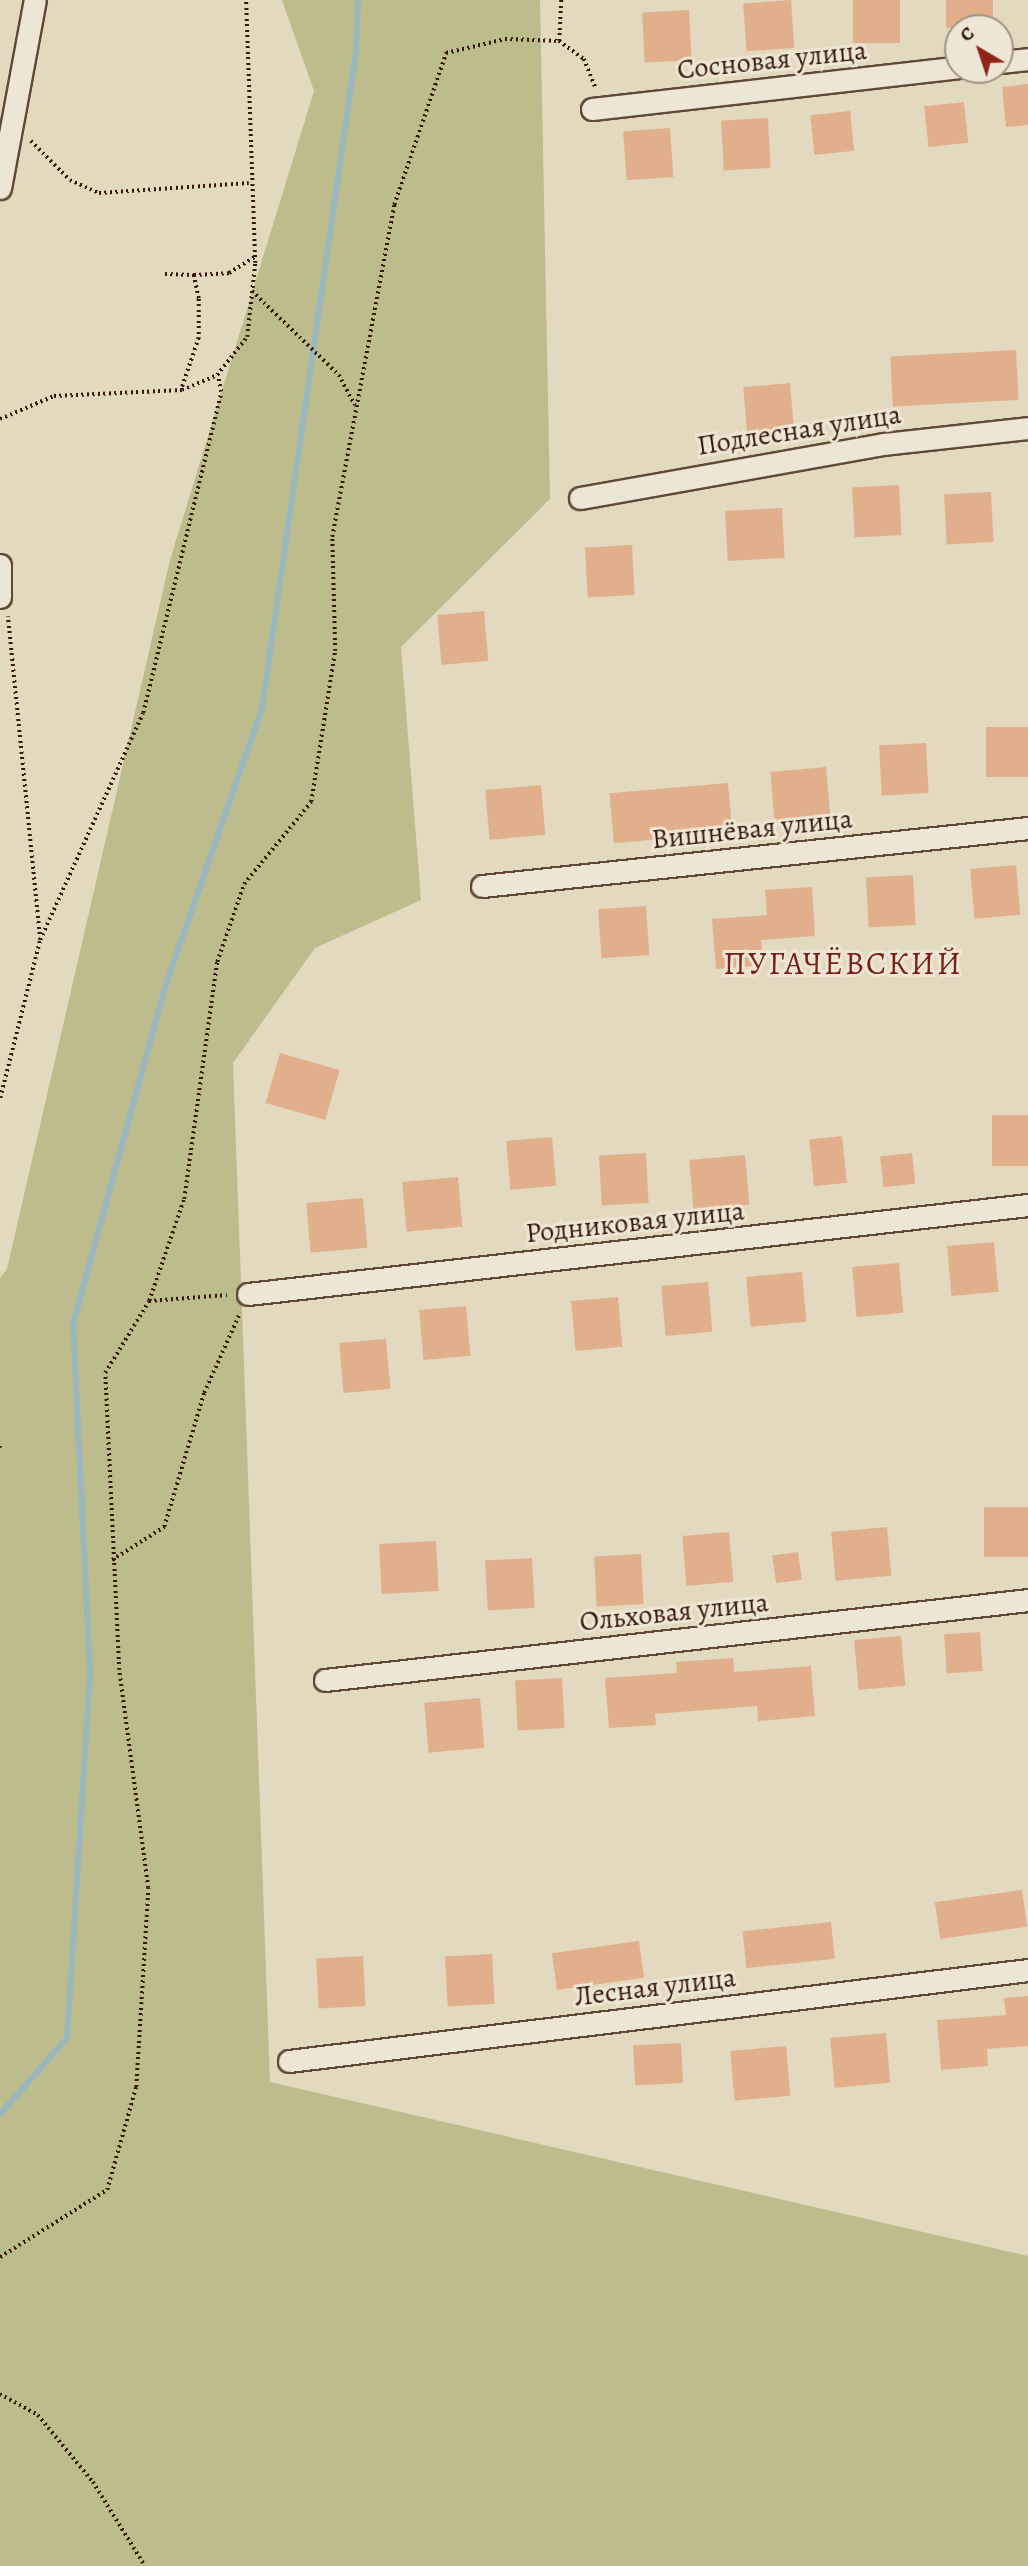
<!DOCTYPE html>
<meta charset="utf-8">
<style>
body{margin:0}
#map{position:relative;width:1028px;height:2566px;overflow:hidden;background:#e3d9bf;font-family:Alegreya,serif}
div>[style]{position:absolute}
.green>*{inset:0;background:#bcbc8c}
.stream>*{height:6px;margin:-3px;padding:0 3px;transform-origin:3px;border-radius:3px;background:#9ab7bd}
.building>*{inset:0;background:#e2af8d;transform-origin:0 0}
.path>*{height:3.5px;margin-top:-1.75px;transform-origin:0;background:repeating-linear-gradient(90deg,#37170a 0 2px,transparent 0 5.5px)}
.roads{filter:drop-shadow(2px 0 #624837) drop-shadow(-2px 0 #624837) drop-shadow(0 2px #624837) drop-shadow(0 -2px #624837)}
.street>*{height:21px;margin:-10.5px;padding:0 10.5px;transform-origin:10.5px;border-radius:10.5px;background:#ede6d5}
span{translate:-50% -50%;white-space:nowrap;text-align:center;line-height:1.15;-webkit-text-stroke:6px #ede6d5;paint-order:stroke}
.street-label{font-size:28px;color:#37170a}
.quarter-label{font-size:32px;color:#7a1f14;letter-spacing:2px}
.north{position:absolute;left:944px;top:14px;width:70px;height:70px;box-sizing:border-box;background:#ede6d5;border:2px solid #a49384;border-radius:50%;rotate:321deg;font-size:19px;font-weight:700;line-height:28px;text-align:center;color:#37170a}
.north::after{content:'';display:block;margin:auto;width:24px;height:32px;background:#8f2418;clip-path:polygon(50% 0,100% 100%,50% 72%,0 100%)}
</style>
<div id="map">
<div class="green">
<div style="clip-path:polygon(282px 0,540px 0,550px 499px,401px 647px,421px 900px,315px 948px,233px 1063px,270px 2082px,1028px 2256px,1028px 2566px,0 2566px,0 1278px,7px 1269px,170px 560px,314px 91px)"></div>
</div>
<div class="stream">
<div style="left:0;top:2114px;width:101px;rotate:-48.6deg"></div>
<div style="left:67px;top:2038px;width:367px;rotate:-86.4deg"></div>
<div style="left:90px;top:1672px;width:348px;rotate:-92.8deg"></div>
<div style="left:73px;top:1324px;width:352px;rotate:-74.7deg"></div>
<div style="left:166px;top:984px;width:292px;rotate:-70.8deg"></div>
<div style="left:262px;top:708px;width:664px;rotate:-81.86deg"></div>
<div style="left:356px;top:51px;width:51px;rotate:-87.8deg"></div>
</div>
<div class="building">
<div style="left:791px;top:0;width:48px;height:48px;rotate:86deg"></div>
<div style="left:853px;top:0;width:47px;height:43px"></div>
<div style="left:946px;top:0;width:47px;height:28px"></div>
<div style="left:689px;top:10px;width:50px;height:47px;rotate:87deg"></div>
<div style="clip-path:polygon(1028px 84px,1028px 125px,1006px 127px,1002px 87px)"></div>
<div style="left:964px;top:102px;width:41px;height:40px;rotate:84deg"></div>
<div style="left:850px;top:111px;width:40px;height:40px;rotate:84deg"></div>
<div style="left:768px;top:118px;width:50px;height:47px;rotate:87deg"></div>
<div style="left:670px;top:128px;width:49px;height:47px;rotate:86deg"></div>
<div style="left:1016px;top:350px;width:50px;height:126px;rotate:87deg"></div>
<div style="left:790px;top:383px;width:50px;height:47px;rotate:85deg"></div>
<div style="left:899px;top:485px;width:50px;height:47px;rotate:87deg"></div>
<div style="left:991px;top:492px;width:50px;height:47px;rotate:87deg"></div>
<div style="left:782px;top:508px;width:50px;height:57px;rotate:87deg"></div>
<div style="left:632px;top:545px;width:50px;height:47px;rotate:87deg"></div>
<div style="left:484px;top:611px;width:50px;height:47px;rotate:85deg"></div>
<div style="left:1028px;top:727px;width:50px;height:42px;rotate:90deg"></div>
<div style="left:926px;top:743px;width:50px;height:47px;rotate:87deg"></div>
<div style="left:826px;top:767px;width:50px;height:56px;rotate:85deg"></div>
<div style="left:728px;top:783px;width:50px;height:119px;rotate:85deg"></div>
<div style="left:541px;top:785px;width:50px;height:56px;rotate:85deg"></div>
<div style="left:1016px;top:865px;width:50px;height:46px;rotate:85deg"></div>
<div style="left:913px;top:875px;width:50px;height:47px;rotate:87deg"></div>
<div style="clip-path:polygon(812px 887px,815px 936px,761px 940px,763px 965px,716px 969px,712px 919px,767px 915px,765px 890px)"></div>
<div style="left:646px;top:906px;width:49px;height:48px;rotate:86deg"></div>
<div style="left:280px;top:1053px;width:62px;height:52px;rotate:16deg"></div>
<div style="left:1028px;top:1115px;width:51px;height:36px;rotate:90deg"></div>
<div style="left:842px;top:1136px;width:47px;height:33px;rotate:84deg"></div>
<div style="left:552px;top:1137px;width:49px;height:46px;rotate:85deg"></div>
<div style="left:646px;top:1153px;width:50px;height:47px;rotate:87deg"></div>
<div style="left:912px;top:1153px;width:31px;height:32px;rotate:84deg"></div>
<div style="left:745px;top:1155px;width:50px;height:56px;rotate:85deg"></div>
<div style="left:458px;top:1177px;width:50px;height:56px;rotate:85deg"></div>
<div style="left:363px;top:1198px;width:50px;height:57px;rotate:85deg"></div>
<div style="left:994px;top:1242px;width:50px;height:47px;rotate:85deg"></div>
<div style="left:899px;top:1263px;width:50px;height:47px;rotate:85deg"></div>
<div style="left:802px;top:1272px;width:50px;height:56px;rotate:85deg"></div>
<div style="left:708px;top:1282px;width:50px;height:47px;rotate:85deg"></div>
<div style="left:618px;top:1297px;width:50px;height:47px;rotate:85deg"></div>
<div style="left:466px;top:1306px;width:50px;height:47px;rotate:85deg"></div>
<div style="left:386px;top:1339px;width:50px;height:47px;rotate:85deg"></div>
<div style="left:1028px;top:1507px;width:50px;height:44px;rotate:90deg"></div>
<div style="left:887px;top:1527px;width:49px;height:56px;rotate:85deg"></div>
<div style="left:729px;top:1532px;width:50px;height:47px;rotate:85deg"></div>
<div style="left:436px;top:1541px;width:50px;height:57px;rotate:87deg"></div>
<div style="left:798px;top:1552px;width:28px;height:26px;rotate:82deg"></div>
<div style="left:641px;top:1554px;width:50px;height:47px;rotate:87deg"></div>
<div style="left:532px;top:1558px;width:50px;height:47px;rotate:87deg"></div>
<div style="left:980px;top:1632px;width:39px;height:36px;rotate:86deg"></div>
<div style="left:901px;top:1636px;width:50px;height:47px;rotate:85deg"></div>
<div style="clip-path:polygon(733px 1658px,734px 1672px,811px 1666px,815px 1716px,758px 1721px,757px 1706px,655px 1714px,656px 1725px,609px 1728px,605px 1678px,677px 1673px,676px 1662px)"></div>
<div style="left:562px;top:1678px;width:50px;height:47px;rotate:87deg"></div>
<div style="left:480px;top:1698px;width:50px;height:56px;rotate:85deg"></div>
<div style="left:1022px;top:1890px;width:37px;height:88px;rotate:82deg"></div>
<div style="left:831px;top:1922px;width:37px;height:89px;rotate:84deg"></div>
<div style="left:639px;top:1941px;width:37px;height:88px;rotate:82deg"></div>
<div style="left:492px;top:1954px;width:50px;height:47px;rotate:87deg"></div>
<div style="left:363px;top:1956px;width:50px;height:47px;rotate:87deg"></div>
<div style="clip-path:polygon(1028px 1996px,1028px 2046px,987px 2049px,988px 2066px,941px 2070px,937px 2020px,1006px 2015px,1004px 1998px)"></div>
<div style="left:886px;top:2033px;width:50px;height:56px;rotate:85deg"></div>
<div style="left:681px;top:2043px;width:40px;height:48px;rotate:87deg"></div>
<div style="left:786px;top:2046px;width:50px;height:56px;rotate:85deg"></div>
</div>
<div class="path">
<div style="left:559px;top:41px;width:31px;rotate:36deg"></div>
<div style="left:584px;top:59px;width:32px;rotate:68deg"></div>
<div style="left:31px;top:141px;width:55px;rotate:45deg"></div>
<div style="left:70px;top:180px;width:32px;rotate:24deg"></div>
<div style="left:99px;top:193px;width:150px;rotate:-3.8deg"></div>
<div style="left:165px;top:274px;width:29px;rotate:2deg"></div>
<div style="left:194px;top:275px;width:25px;rotate:78deg"></div>
<div style="left:199px;top:299px;width:39px;rotate:90deg"></div>
<div style="left:199px;top:338px;width:53px;rotate:108.8deg"></div>
<div style="left:194px;top:275px;width:35px;rotate:-3deg"></div>
<div style="left:229px;top:273px;width:31px;rotate:-32deg"></div>
<div style="left:252px;top:291px;width:121px;rotate:44deg"></div>
<div style="left:339px;top:375px;width:34px;rotate:62deg"></div>
<div style="left:0;top:419px;width:59px;rotate:-23.1deg"></div>
<div style="left:54px;top:396px;width:128px;rotate:-2.7deg"></div>
<div style="left:182px;top:390px;width:38px;rotate:-23deg"></div>
<div style="left:217px;top:375px;width:48px;rotate:-51.7deg"></div>
<div style="left:247px;top:337px;width:74px;rotate:-83.8deg"></div>
<div style="left:255px;top:263px;width:263px;rotate:-92deg"></div>
<div style="left:40px;top:940px;width:249px;rotate:-65.6deg"></div>
<div style="left:143px;top:713px;width:330px;rotate:-76.3deg"></div>
<div style="left:221px;top:392px;width:16px;rotate:-101deg"></div>
<div style="left:0;top:1098px;width:163px;rotate:-75.8deg"></div>
<div style="left:40px;top:940px;width:325px;rotate:-95.7deg"></div>
<div style="left:149px;top:1301px;width:78px;rotate:-4.4deg"></div>
<div style="left:0;top:1446px;width:2px;rotate:90deg"></div>
<div style="left:112px;top:1560px;width:62px;rotate:-32.4deg"></div>
<div style="left:164px;top:1527px;width:140px;rotate:-73.4deg"></div>
<div style="left:204px;top:1393px;width:88px;rotate:-65.8deg"></div>
<div style="left:0;top:2257px;width:126px;rotate:-32.1deg"></div>
<div style="left:107px;top:2190px;width:107px;rotate:-74.3deg"></div>
<div style="left:136px;top:2087px;width:199px;rotate:-86.5deg"></div>
<div style="left:148px;top:1888px;width:220px;rotate:-97.6deg"></div>
<div style="left:119px;top:1670px;width:297px;rotate:-92.7deg"></div>
<div style="left:105px;top:1373px;width:84px;rotate:-58.6deg"></div>
<div style="left:149px;top:1301px;width:108px;rotate:-71.1deg"></div>
<div style="left:184px;top:1199px;width:239px;rotate:-82.1deg"></div>
<div style="left:217px;top:962px;width:83px;rotate:-70.9deg"></div>
<div style="left:244px;top:884px;width:106px;rotate:-50.7deg"></div>
<div style="left:311px;top:802px;width:153px;rotate:-81deg"></div>
<div style="left:335px;top:651px;width:114px;rotate:-91.5deg"></div>
<div style="left:332px;top:537px;width:338px;rotate:-79.4deg"></div>
<div style="left:394px;top:205px;width:161px;rotate:-71.1deg"></div>
<div style="left:446px;top:53px;width:61px;rotate:-13.3deg"></div>
<div style="left:505px;top:39px;width:54px;rotate:2.1deg"></div>
<div style="left:559px;top:41px;width:41px;rotate:-87.2deg"></div>
<div style="left:0;top:2394px;width:43px;rotate:28.9deg"></div>
<div style="left:38px;top:2415px;width:87px;rotate:50.6deg"></div>
<div style="left:93px;top:2482px;width:99px;rotate:58.2deg"></div>
</div>
<div class="roads">
<div class="street">
<div style="left:1000px;top:62px;width:28px;rotate:-6deg"></div>
<div style="left:592px;top:109px;width:368px;rotate:-6.5deg"></div>
<div style="left:0;top:188px;width:191px;rotate:-79.5deg"></div>
<div style="left:580px;top:498px;width:309px;rotate:-10.1deg"></div>
<div style="left:884px;top:444px;width:145px;rotate:-6.3deg"></div>
<div style="left:0;top:565px;width:32px;rotate:90deg"></div>
<div style="left:482px;top:886px;width:549px;rotate:-6.06deg"></div>
<div style="left:248px;top:1294px;width:785px;rotate:-6.51deg"></div>
<div style="left:325px;top:1680px;width:708px;rotate:-6.49deg"></div>
<div style="left:289px;top:2061px;width:745px;rotate:-7.02deg"></div>
</div>
</div>
<div class="street-label">
<span style="left:772px;top:60px;rotate:-6deg">Сосновая улица</span>
<span style="left:799px;top:430px;rotate:-9deg">Подлесная улица</span>
<span style="left:752px;top:829px;rotate:-6deg">Вишнёвая улица</span>
<span style="left:635px;top:1222px;rotate:-6deg">Родниковая улица</span>
<span style="left:674px;top:1612px;rotate:-6deg">Ольховая улица</span>
<span style="left:655px;top:1987px;rotate:-7deg">Лесная улица</span>
</div>
<div class="quarter-label">
<span style="left:843px;top:963px">ПУГАЧЁВСКИЙ</span>
</div>
<div class="north">С</div>
</div>
